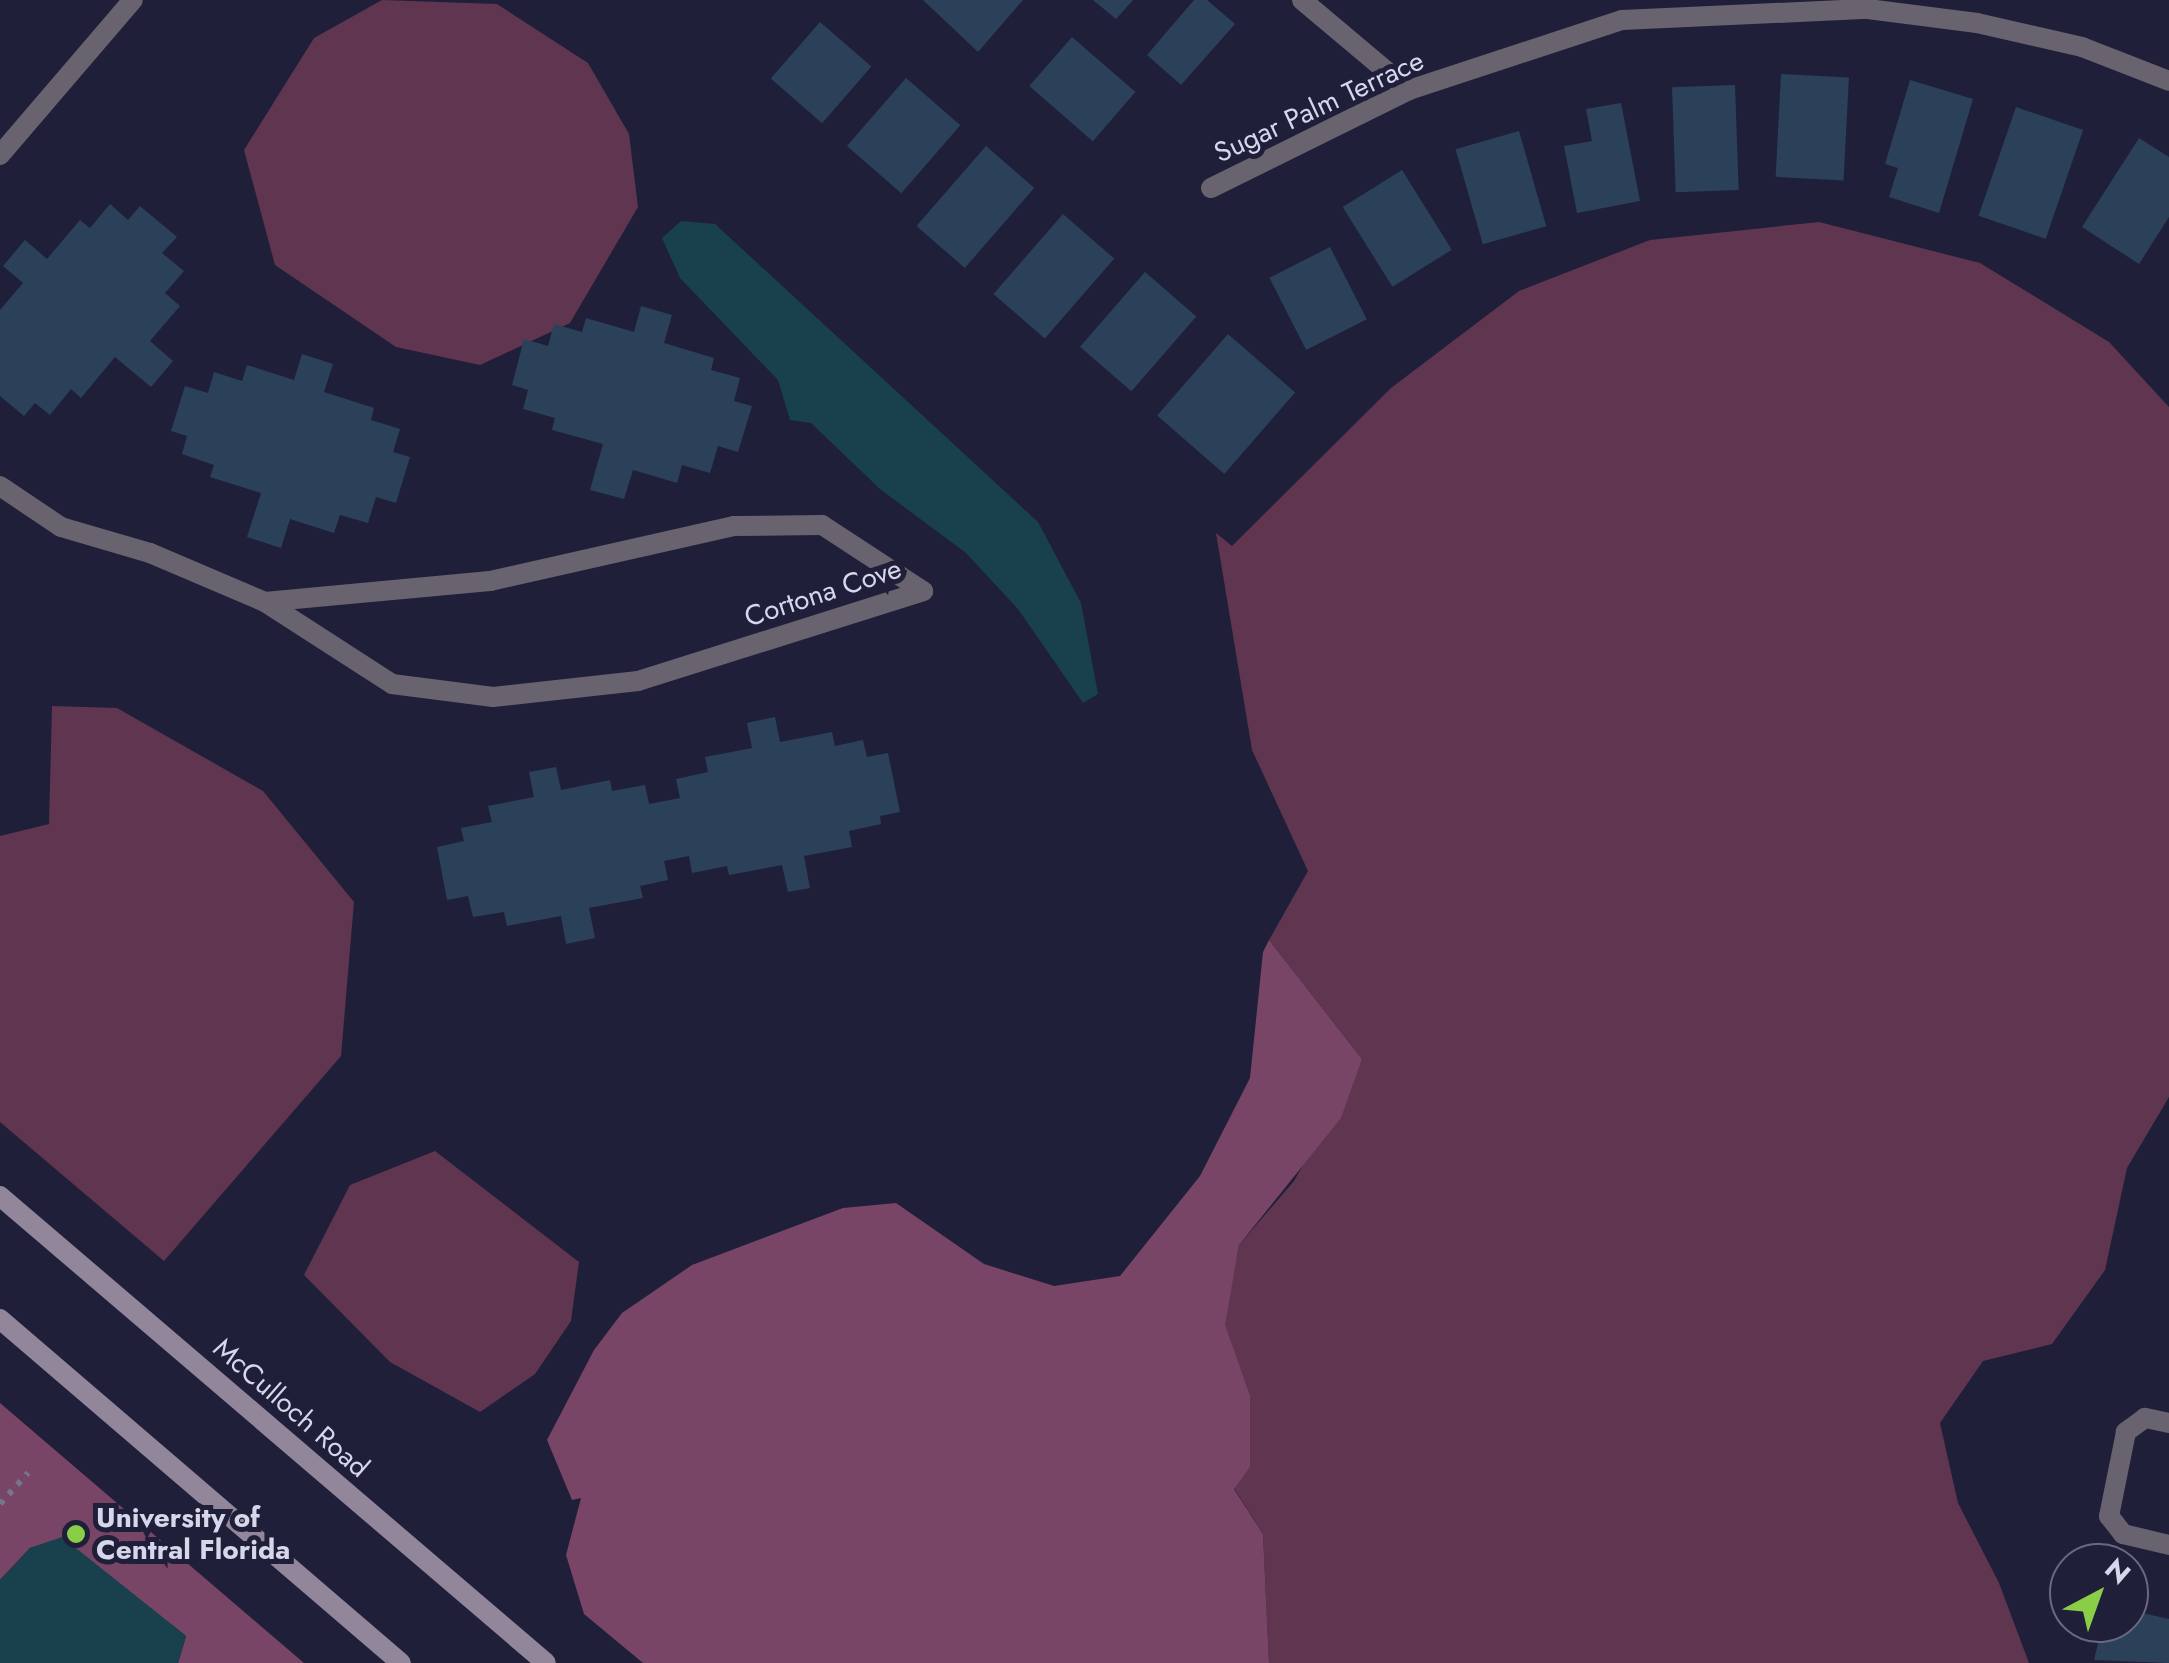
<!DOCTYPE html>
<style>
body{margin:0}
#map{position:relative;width:2169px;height:1663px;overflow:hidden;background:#1f1f3a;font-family:Jost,sans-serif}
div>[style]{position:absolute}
.green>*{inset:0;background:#5f3550}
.forest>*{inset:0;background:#784566}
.water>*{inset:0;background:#18404d}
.building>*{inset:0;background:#2b4159;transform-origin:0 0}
.path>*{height:6px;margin-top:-3px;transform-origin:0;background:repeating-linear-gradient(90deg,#75768d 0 5px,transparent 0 13px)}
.service>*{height:20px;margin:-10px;padding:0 10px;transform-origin:10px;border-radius:10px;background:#69626f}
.minor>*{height:20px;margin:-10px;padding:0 10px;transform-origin:10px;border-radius:10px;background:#69626f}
.secondary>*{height:20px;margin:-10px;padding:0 10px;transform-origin:10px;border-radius:10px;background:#92869b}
.dots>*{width:28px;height:28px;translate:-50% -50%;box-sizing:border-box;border:5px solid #1f1f3a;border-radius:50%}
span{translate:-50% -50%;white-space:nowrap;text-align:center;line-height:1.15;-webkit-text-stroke:10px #1f1f3a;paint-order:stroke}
.street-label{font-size:28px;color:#d6d7ea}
.poi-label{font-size:28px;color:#d6d7ea;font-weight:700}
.left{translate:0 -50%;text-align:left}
.north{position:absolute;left:2049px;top:1543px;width:100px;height:100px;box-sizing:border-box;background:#1f1f3a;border:2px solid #686980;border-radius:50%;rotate:41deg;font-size:28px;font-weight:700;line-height:40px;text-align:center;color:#d6d7ea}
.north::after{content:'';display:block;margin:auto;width:35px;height:45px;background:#8ace47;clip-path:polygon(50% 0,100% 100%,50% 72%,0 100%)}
</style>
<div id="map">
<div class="green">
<div style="clip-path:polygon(382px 0,497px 4px,588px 63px,629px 134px,638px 207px,570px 323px,480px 365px,396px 347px,275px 265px,244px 150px,314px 38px)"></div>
<div style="clip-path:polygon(1819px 222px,1980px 263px,2109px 342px,2169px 407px,2169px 1097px,2127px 1168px,2105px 1270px,2052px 1344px,1983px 1361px,1940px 1423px,1958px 1503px,1999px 1583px,2029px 1663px,1269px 1663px,1263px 1534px,1234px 1488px,1250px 1395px,1224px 1325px,1239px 1245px,1294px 1181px,1362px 1059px,1269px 940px,1308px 871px,1252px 750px,1216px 533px,1232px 546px,1391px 388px,1519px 291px,1650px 240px)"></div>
<div style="clip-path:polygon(52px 706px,117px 708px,263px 791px,354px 902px,341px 1056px,164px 1261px,0 1122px,0 836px,49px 824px)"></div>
<div style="clip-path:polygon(435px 1151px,579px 1262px,571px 1321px,535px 1374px,480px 1412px,390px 1362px,304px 1275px,350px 1185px)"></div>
</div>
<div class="forest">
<div style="clip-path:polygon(1269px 940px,1362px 1059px,1341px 1118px,1239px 1245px,1225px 1325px,1250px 1395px,1250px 1467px,1234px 1489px,1263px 1534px,1269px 1663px,643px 1663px,584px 1614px,566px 1555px,581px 1498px,572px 1500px,547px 1440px,594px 1350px,622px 1313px,692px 1265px,843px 1208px,896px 1203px,984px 1264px,1054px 1286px,1120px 1276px,1200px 1176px,1250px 1078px,1263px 952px)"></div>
<div style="clip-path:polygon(0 1403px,304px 1663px,178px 1663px,186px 1636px,62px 1538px,30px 1548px,0 1580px)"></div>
</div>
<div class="water">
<div style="clip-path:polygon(681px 221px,715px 224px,1038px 522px,1081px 603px,1098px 694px,1083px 703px,1018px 609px,966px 553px,880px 489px,811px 423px,790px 420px,778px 380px,680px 278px,662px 238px)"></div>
<div style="clip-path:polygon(62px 1537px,186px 1636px,178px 1663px,0 1663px,0 1580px,30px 1548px)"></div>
</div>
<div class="building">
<div style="clip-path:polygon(923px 0,1023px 0,978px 52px)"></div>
<div style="clip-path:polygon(1093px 0,1133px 0,1116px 19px)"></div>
<div style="clip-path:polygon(1194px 0,1207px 0,1235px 24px,1181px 85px,1147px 55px)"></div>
<div style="left:820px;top:22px;width:68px;height:75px;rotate:41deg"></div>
<div style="left:1072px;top:37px;width:84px;height:65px;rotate:41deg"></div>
<div style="left:1781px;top:74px;width:68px;height:103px;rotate:3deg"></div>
<div style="left:906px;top:78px;width:72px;height:90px;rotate:41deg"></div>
<div style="clip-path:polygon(1910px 80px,1973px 99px,1939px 213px,1889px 197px,1898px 168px,1885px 164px)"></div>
<div style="left:1735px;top:85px;width:105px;height:63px;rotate:88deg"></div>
<div style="clip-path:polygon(1621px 103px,1640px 201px,1577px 213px,1564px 146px,1592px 141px,1586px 109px)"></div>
<div style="left:2016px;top:107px;width:71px;height:115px;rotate:19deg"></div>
<div style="left:1519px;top:131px;width:99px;height:66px;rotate:74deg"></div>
<div style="clip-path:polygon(2139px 138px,2169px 157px,2169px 217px,2139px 264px,2082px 227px)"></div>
<div style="left:986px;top:146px;width:64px;height:106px;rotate:41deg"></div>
<div style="left:1402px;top:170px;width:94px;height:70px;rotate:58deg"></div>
<div style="clip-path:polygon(110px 204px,128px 220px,140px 206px,177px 237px,162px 253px,184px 271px,165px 293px,180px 306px,150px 341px,173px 361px,151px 387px,115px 357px,81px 398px,71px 389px,50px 415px,35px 403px,24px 416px,0 396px,0 310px,23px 283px,3px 266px,25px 240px,47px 259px,80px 220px,90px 228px)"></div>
<div style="left:1063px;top:214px;width:68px;height:106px;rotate:41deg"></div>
<div style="left:1330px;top:247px;width:81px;height:68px;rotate:63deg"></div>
<div style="left:1145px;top:272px;width:68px;height:99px;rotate:41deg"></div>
<div style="clip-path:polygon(641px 306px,672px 315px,664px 343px,714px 358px,711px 370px,740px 378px,734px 401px,752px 406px,738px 452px,718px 446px,710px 473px,682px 465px,677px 483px,633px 470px,624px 499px,590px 490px,603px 444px,552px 430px,555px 418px,523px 409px,528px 390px,512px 385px,524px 339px,548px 346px,554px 324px,582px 332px,586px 318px,634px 332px)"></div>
<div style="left:1228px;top:334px;width:89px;height:108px;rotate:41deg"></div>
<div style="clip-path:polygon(302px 354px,333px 364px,324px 392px,374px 408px,371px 420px,400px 429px,393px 452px,410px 457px,396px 503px,376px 497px,368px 523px,340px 515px,334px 533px,290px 519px,281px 548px,247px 537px,261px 493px,210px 477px,214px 465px,182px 454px,187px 436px,171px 431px,185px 386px,208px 393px,214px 372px,242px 381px,247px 365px,294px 380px)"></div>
<div style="clip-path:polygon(775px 717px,780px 742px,832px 732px,835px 746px,863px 740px,867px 757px,888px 753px,900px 812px,880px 816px,881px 824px,849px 831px,852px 847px,804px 856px,810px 888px,788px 892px,782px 865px,729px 875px,727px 866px,692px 873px,689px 856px,664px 861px,668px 880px,640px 886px,643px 898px,589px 908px,595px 938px,566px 944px,561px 916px,507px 926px,504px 912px,473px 917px,468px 896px,447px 900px,437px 847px,464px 841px,461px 828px,492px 822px,488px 806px,534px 797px,529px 772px,556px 767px,561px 790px,610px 780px,612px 791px,645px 785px,649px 804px,680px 798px,676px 779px,708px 772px,705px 757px,752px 748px,747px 723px)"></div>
<div style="clip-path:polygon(2129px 1610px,2169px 1619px,2169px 1663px,2094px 1660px,2103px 1623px,2129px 1623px)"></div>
</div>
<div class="path">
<div style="left:0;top:1504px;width:42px;rotate:-47.9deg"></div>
</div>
<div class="service">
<div style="left:2169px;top:1423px;width:25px;rotate:-168deg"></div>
<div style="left:2145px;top:1418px;width:24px;rotate:144deg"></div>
<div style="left:2126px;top:1432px;width:86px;rotate:101.4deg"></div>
<div style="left:2109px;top:1516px;width:23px;rotate:52deg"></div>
<div style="left:2123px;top:1534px;width:47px;rotate:13.4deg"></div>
</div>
<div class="minor">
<div style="left:1302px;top:0;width:140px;rotate:40.1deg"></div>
<div style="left:0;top:155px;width:204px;rotate:-49.4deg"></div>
<div style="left:1211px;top:188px;width:221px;rotate:-26.3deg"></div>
<div style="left:1409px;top:90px;width:224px;rotate:-18.2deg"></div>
<div style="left:1622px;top:20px;width:246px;rotate:-2.6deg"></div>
<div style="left:1868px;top:9px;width:110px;rotate:7.3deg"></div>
<div style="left:1977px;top:23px;width:108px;rotate:12.9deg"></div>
<div style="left:2082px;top:47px;width:93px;rotate:21.3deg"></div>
<div style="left:0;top:486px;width:73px;rotate:33.9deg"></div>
<div style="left:61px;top:527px;width:93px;rotate:16.3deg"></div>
<div style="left:150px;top:553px;width:125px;rotate:23.1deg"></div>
<div style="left:265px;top:602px;width:151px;rotate:32.8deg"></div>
<div style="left:392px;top:684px;width:102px;rotate:7.3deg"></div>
<div style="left:493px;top:697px;width:146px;rotate:-6.3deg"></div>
<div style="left:638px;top:681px;width:299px;rotate:-17.5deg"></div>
<div style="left:923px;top:591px;width:121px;rotate:-146.8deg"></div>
<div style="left:822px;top:525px;width:88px;rotate:179.3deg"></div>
<div style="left:734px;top:526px;width:250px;rotate:167.3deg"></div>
<div style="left:490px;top:581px;width:226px;rotate:174.7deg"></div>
</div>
<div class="secondary">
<div style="left:0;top:1196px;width:718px;rotate:40.54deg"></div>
<div style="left:0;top:1319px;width:528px;rotate:40.62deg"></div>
</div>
<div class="dots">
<div style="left:76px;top:1534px;background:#8ace47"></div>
</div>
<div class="street-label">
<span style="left:1319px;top:107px;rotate:-25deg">Sugar Palm Terrace</span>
<span style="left:823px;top:593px;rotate:-18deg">Cortona Cove</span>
<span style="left:291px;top:1408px;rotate:41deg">McCulloch Road</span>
</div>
<div class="poi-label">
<span class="left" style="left:96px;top:1534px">University of<br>Central Florida</span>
</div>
<div class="north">N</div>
</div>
